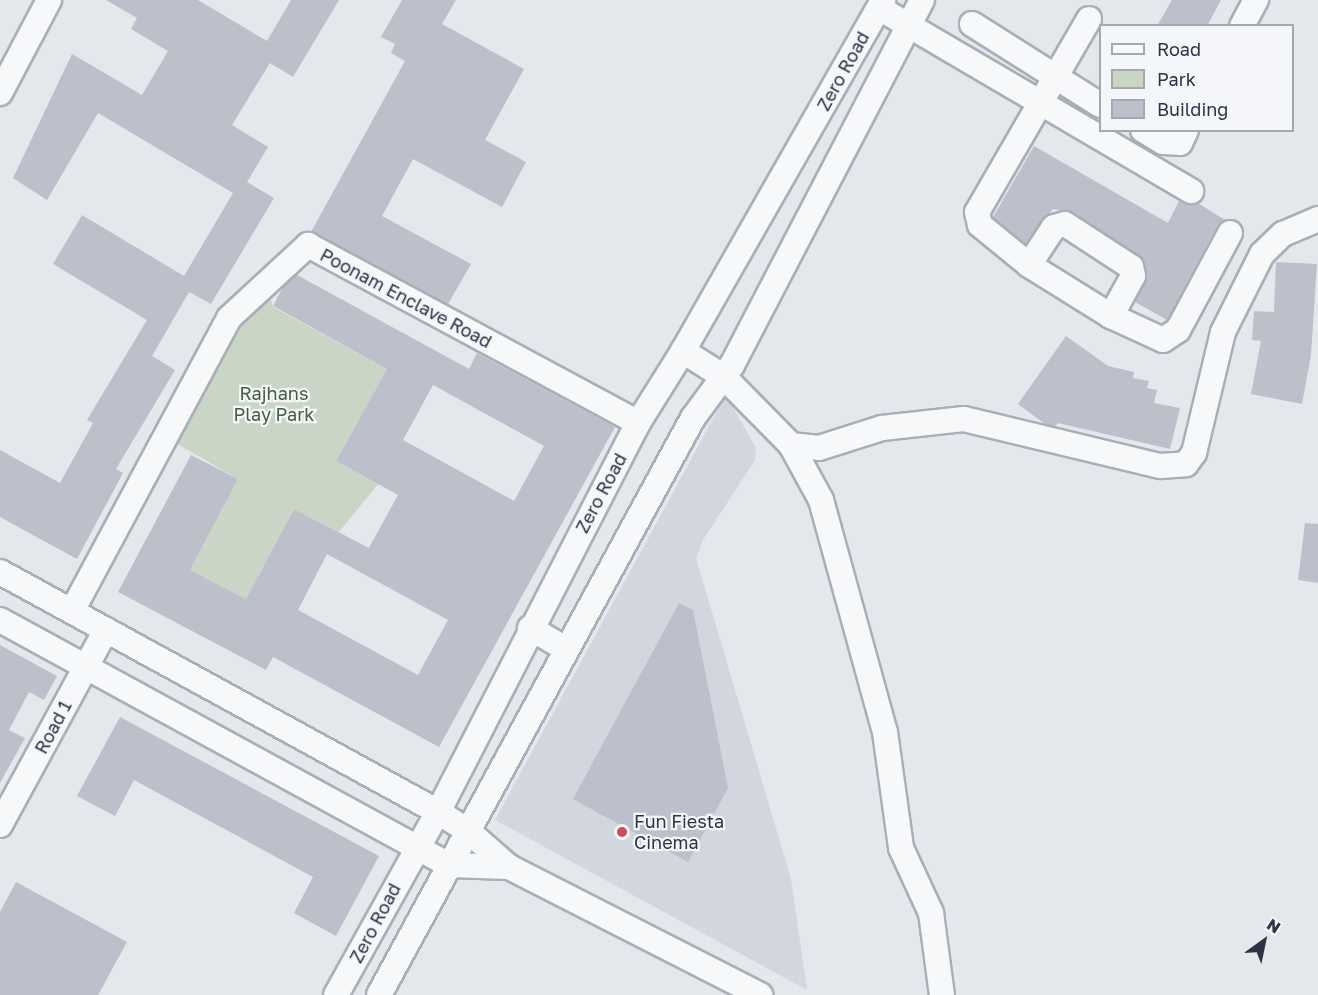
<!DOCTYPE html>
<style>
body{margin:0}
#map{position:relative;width:1318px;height:995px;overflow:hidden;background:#e4e7ec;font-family:"Golos Text",sans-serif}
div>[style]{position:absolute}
.built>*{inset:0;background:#d2d6de}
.green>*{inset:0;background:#c9d6c5}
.building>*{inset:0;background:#bbc0ca}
.roads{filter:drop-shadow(2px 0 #a9aeb7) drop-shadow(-2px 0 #a9aeb7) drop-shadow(0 2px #a9aeb7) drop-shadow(0 -2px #a9aeb7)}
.minor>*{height:24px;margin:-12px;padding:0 12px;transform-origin:12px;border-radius:12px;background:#f7f8fa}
.dots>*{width:16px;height:16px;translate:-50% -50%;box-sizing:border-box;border:3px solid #f4f6f9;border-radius:50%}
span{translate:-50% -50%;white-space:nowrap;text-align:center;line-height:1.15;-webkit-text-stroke:4.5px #f4f6f9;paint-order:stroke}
.street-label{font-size:18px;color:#2b3445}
.park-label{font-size:18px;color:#3f6138}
.poi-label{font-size:18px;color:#2b3445}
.left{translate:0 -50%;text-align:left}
.legend{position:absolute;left:1099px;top:24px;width:195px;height:108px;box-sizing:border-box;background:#f4f6f9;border:2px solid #a4a8b1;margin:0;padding:8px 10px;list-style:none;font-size:18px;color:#2b3445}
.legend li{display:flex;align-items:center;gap:12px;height:30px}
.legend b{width:30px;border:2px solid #a4a8b1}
.north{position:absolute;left:1234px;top:911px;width:60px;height:60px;-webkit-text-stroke:4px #f4f6f9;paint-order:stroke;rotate:33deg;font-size:16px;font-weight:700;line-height:24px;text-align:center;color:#2b3445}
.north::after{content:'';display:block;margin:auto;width:21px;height:27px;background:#2b3445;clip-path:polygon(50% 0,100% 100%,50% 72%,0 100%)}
</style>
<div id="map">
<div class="built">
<div style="clip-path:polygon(726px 395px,756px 448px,755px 460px,703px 540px,696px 558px,791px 879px,807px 990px,495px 820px)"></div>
</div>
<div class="green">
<div style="clip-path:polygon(266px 282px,273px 307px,387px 369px,336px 461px,378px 484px,339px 532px,294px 509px,246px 599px,190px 570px,238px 479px,165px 437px)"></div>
</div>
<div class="building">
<div style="clip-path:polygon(106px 0,198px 0,267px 41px,291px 0,339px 0,293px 77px,270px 63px,232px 125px,268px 147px,247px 182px,274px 198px,211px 304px,189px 292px,152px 356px,175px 370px,116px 469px,123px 473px,77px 559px,0 517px,0 450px,60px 483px,93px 423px,87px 420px,147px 320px,53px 264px,82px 215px,184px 276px,233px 193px,98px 113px,47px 200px,13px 178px,72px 54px,142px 95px,168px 51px,131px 29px,137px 18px)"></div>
<div style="clip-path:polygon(402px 0,456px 0,442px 24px,524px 69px,485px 140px,526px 162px,502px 207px,413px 159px,382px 216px,471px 264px,448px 304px,311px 232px,405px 61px,391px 53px,395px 44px,381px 37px)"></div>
<div style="clip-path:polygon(1172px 0,1221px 0,1207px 26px,1157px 26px)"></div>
<div style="clip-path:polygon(1034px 146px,1168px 223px,1179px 201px,1198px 203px,1225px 220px,1217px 226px,1167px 320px,1135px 302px,1147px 274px,1139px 256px,1073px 212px,1053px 209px,1026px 244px,993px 217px)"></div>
<div style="clip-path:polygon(1276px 262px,1317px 264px,1311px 355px,1302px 404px,1251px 394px,1261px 341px,1252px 340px,1254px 311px,1274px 312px)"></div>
<div style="clip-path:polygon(evenodd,297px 275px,469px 369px,477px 353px,615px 427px,439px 747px,273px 657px,266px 670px,118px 592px,191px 455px,238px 479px,190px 570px,246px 599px,294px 509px,369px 548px,398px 495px,336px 461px,387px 369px,273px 306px,283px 287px,297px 275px,433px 385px,544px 446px,514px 501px,403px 440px,433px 385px,297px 275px,327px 554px,448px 620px,418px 675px,298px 610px,327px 554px)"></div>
<div style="clip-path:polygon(1066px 336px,1108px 366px,1134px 372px,1133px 378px,1149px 381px,1147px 388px,1157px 390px,1154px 403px,1180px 408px,1170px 449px,1058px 423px,1055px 426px,1045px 424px,1018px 404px)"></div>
<div style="clip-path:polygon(1305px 523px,1318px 524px,1318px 583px,1298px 580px)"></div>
<div style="clip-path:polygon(679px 603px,693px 610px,728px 788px,688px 862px,573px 799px)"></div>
<div style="clip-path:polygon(0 645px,57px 676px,44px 700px,29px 692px,9px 730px,25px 738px,0 783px)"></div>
<div style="clip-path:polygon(120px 717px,379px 856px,336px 936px,294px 913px,313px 877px,134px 780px,115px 816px,77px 796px)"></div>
<div style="clip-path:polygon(16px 882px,127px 942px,98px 995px,0 995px,0 912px)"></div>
</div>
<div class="roads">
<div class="minor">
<div style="left:879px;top:8px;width:362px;rotate:30.4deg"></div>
<div style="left:1089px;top:19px;width:223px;rotate:120.1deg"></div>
<div style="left:977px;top:212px;width:13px;rotate:77deg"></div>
<div style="left:980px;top:225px;width:63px;rotate:39.2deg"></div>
<div style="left:1029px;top:265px;width:97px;rotate:31.9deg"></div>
<div style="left:1111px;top:316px;width:57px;rotate:24.8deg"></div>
<div style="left:1163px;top:340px;width:18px;rotate:-34deg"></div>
<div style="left:1178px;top:330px;width:110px;rotate:-61.8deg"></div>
<div style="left:972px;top:24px;width:151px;rotate:32.3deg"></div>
<div style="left:1242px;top:26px;width:30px;rotate:-62deg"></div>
<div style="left:0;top:93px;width:105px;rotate:-62.2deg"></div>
<div style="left:1143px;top:130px;width:23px;rotate:31deg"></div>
<div style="left:1163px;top:142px;width:17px;rotate:3deg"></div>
<div style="left:1180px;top:143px;width:14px;rotate:-65deg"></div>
<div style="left:1029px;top:265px;width:45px;rotate:-56.7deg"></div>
<div style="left:1054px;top:227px;width:11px;rotate:-15deg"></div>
<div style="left:1065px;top:224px;width:79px;rotate:33.1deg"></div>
<div style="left:1131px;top:267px;width:9px;rotate:77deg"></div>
<div style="left:1133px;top:276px;width:46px;rotate:118.8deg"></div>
<div style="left:683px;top:351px;width:49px;rotate:32.4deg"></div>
<div style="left:724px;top:377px;width:95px;rotate:45.4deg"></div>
<div style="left:791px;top:445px;width:63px;rotate:61.4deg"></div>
<div style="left:821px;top:500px;width:241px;rotate:74.6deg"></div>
<div style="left:885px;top:732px;width:117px;rotate:82.1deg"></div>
<div style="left:901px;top:848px;width:72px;rotate:65.2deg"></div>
<div style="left:931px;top:913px;width:83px;rotate:82.4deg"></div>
<div style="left:791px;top:445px;width:28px;rotate:6deg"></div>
<div style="left:819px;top:448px;width:66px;rotate:-17.6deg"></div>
<div style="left:882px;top:428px;width:82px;rotate:-6.3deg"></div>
<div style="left:964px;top:419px;width:202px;rotate:13.5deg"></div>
<div style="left:1160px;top:466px;width:26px;rotate:-4deg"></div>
<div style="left:1186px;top:464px;width:14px;rotate:-54deg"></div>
<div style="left:1194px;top:453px;width:124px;rotate:-76.5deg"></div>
<div style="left:1223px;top:332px;width:87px;rotate:-63.4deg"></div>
<div style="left:1262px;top:254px;width:29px;rotate:-44deg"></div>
<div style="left:1283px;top:234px;width:38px;rotate:-23deg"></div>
<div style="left:0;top:572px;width:499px;rotate:28.7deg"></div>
<div style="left:438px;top:812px;width:36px;rotate:32deg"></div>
<div style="left:468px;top:831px;width:55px;rotate:41.3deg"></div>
<div style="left:509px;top:867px;width:282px;rotate:27deg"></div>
<div style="left:72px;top:611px;width:332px;rotate:-61.8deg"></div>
<div style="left:229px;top:318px;width:108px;rotate:-42.7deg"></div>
<div style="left:308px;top:245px;width:375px;rotate:28.3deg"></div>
<div style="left:0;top:620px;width:511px;rotate:28.62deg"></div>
<div style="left:449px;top:865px;width:60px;rotate:1.9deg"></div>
<div style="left:530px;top:628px;width:42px;rotate:30.3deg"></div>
<div style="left:0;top:825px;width:222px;rotate:-61.5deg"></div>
<div style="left:336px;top:995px;width:210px;rotate:-60.9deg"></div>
<div style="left:438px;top:812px;width:437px;rotate:-62.8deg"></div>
<div style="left:638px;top:423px;width:85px;rotate:-58deg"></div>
<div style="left:683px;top:351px;width:404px;rotate:-60.3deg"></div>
<div style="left:379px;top:995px;width:657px;rotate:-61.45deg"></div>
<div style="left:693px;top:418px;width:66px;rotate:-53.7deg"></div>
<div style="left:732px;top:365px;width:411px;rotate:-62.5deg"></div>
</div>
</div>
<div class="dots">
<div style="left:622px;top:832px;background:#d1495b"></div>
</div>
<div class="street-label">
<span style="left:843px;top:71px;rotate:-61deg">Zero Road</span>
<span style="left:406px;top:298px;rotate:28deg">Poonam Enclave Road</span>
<span style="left:601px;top:493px;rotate:-62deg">Zero Road</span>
<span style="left:53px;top:727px;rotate:-62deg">Road 1</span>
<span style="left:375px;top:923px;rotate:-62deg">Zero Road</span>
</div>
<div class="park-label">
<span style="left:274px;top:404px">Rajhans<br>Play Park</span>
</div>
<div class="poi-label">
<span class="left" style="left:634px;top:832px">Fun Fiesta<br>Cinema</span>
</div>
<ul class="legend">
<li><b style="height:8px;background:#f7f8fa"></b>Road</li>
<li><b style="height:16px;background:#c9d6c5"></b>Park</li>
<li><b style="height:16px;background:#bbc0ca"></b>Building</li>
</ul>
<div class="north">N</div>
</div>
